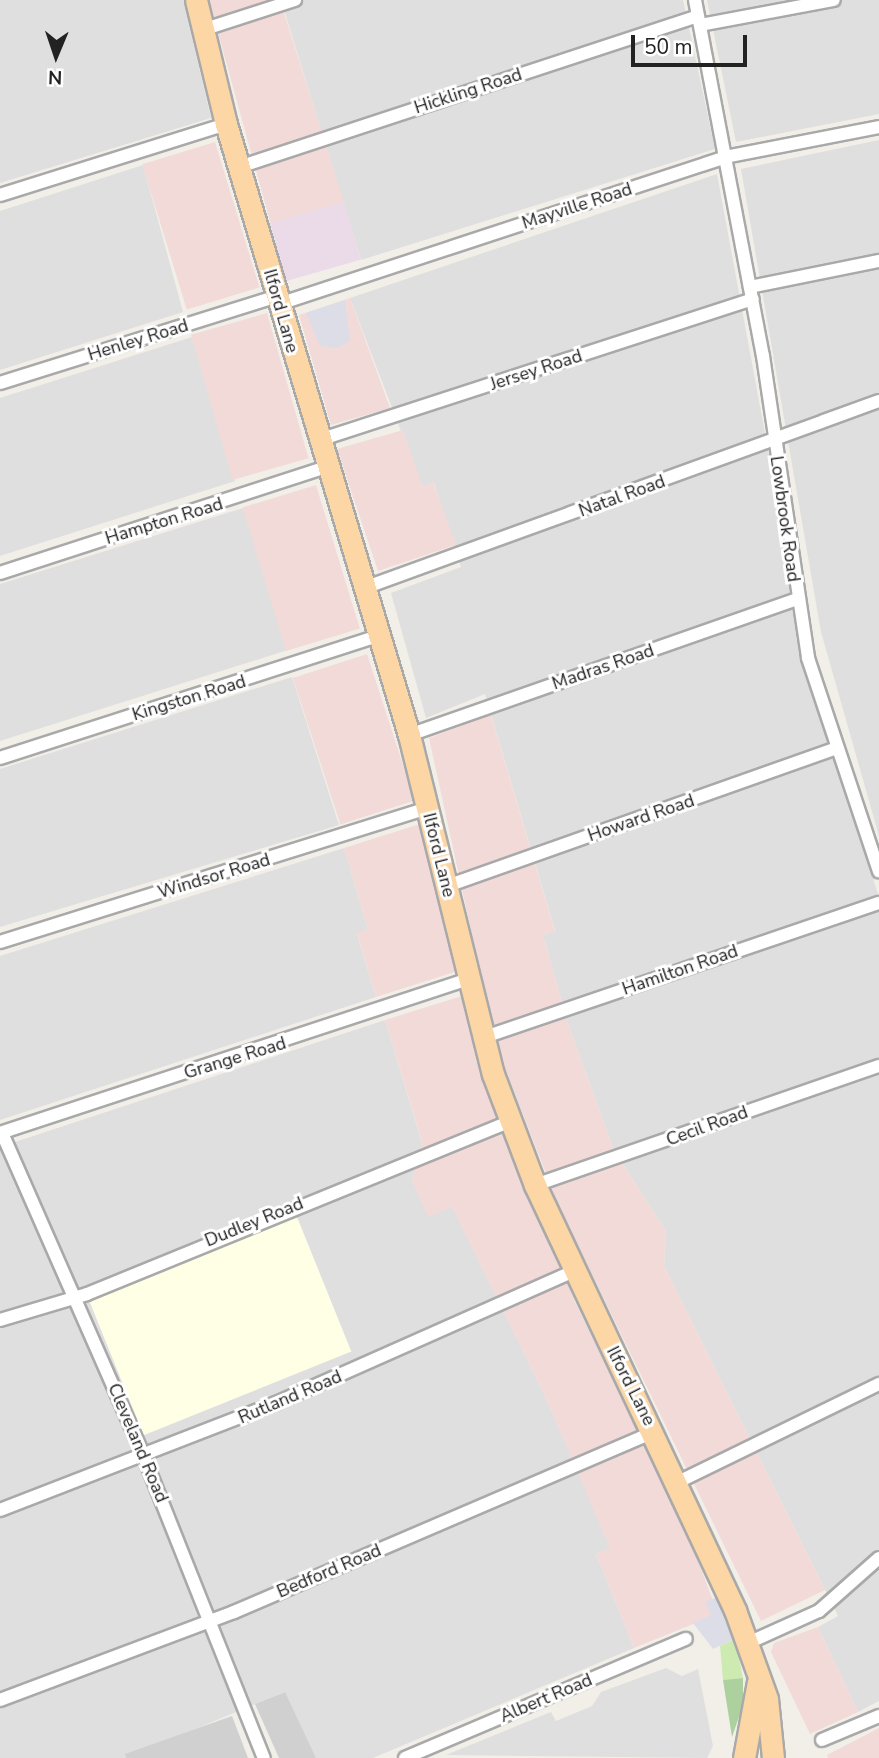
<!DOCTYPE html>
<style>
body{margin:0}
#map{position:relative;width:879px;height:1758px;overflow:hidden;background:#f2efe9;font-family:"Nunito Sans",sans-serif}
div>[style]{position:absolute}
.residential>*{inset:0;background:#e0dfdf}
.commercial>*{inset:0;background:#f2dad9;transform-origin:0 0}
.industrial>*{inset:0;background:#ebdbe8;transform-origin:0 0}
.education>*{inset:0;background:#ffffe5;transform-origin:0 0}
.religious>*{inset:0;background:#d0d0d0}
.grass>*{inset:0;background:#cdebb0}
.forest>*{inset:0;background:#add19e}
.plaza>*{inset:0;background:#dddde8}
.roads{filter:drop-shadow(2px 0 #a9a9a9) drop-shadow(-2px 0 #a9a9a9) drop-shadow(0 2px #a9a9a9) drop-shadow(0 -2px #a9a9a9)}
.street>*{height:12px;margin:-6px;padding:0 6px;transform-origin:6px;border-radius:6px;background:#fff}
.primary>*{height:21px;margin:-10.5px;padding:0 10.5px;transform-origin:10.5px;border-radius:10.5px;background:#fcd6a4}
span{translate:-50% -50%;white-space:nowrap;text-align:center;line-height:1.15;-webkit-text-stroke:6px #fff;paint-order:stroke}
.street-label{font-size:18px;color:#222}
.north{position:absolute;left:21px;top:21px;width:70px;height:70px;-webkit-text-stroke:5px #fff;paint-order:stroke;rotate:182deg;font-size:19px;font-weight:700;line-height:28px;text-align:center;color:#222}
.north::after{content:'';display:block;margin:auto;width:24px;height:32px;background:#222;clip-path:polygon(50% 0,100% 100%,50% 72%,0 100%)}
.scale{position:absolute;left:631px;top:35px;width:116px;height:32px;box-sizing:border-box;border:4px solid #222;border-top:0;padding-left:9px;font-size:21px;line-height:24px;white-space:nowrap;color:#222;-webkit-text-stroke:5px #fff;paint-order:stroke}
</style>
<div id="map">
<div class="residential">
<div style="clip-path:polygon(0 0,183px 0,211px 118px,0 183px)"></div>
<div style="clip-path:polygon(281px 0,683px 0,715px 149px,361px 260px)"></div>
<div style="clip-path:polygon(707px 0,879px 0,879px 114px,736px 142px)"></div>
<div style="clip-path:polygon(879px 140px,879px 836px,821px 632px,741px 169px)"></div>
<div style="clip-path:polygon(143px 165px,183px 312px,0 370px,0 211px)"></div>
<div style="clip-path:polygon(717px 174px,813px 693px,879px 897px,879px 1701px,858px 1712px,818px 1627px,838px 1616px,664px 1266px,666px 1232px,613px 1148px,568px 1024px,543px 935px,555px 931px,485px 694px,426px 718px,391px 593px,461px 567px,434px 483px,422px 486px,350px 298px)"></div>
<div style="clip-path:polygon(192px 337px,235px 481px,0 556px,0 398px)"></div>
<div style="clip-path:polygon(243px 508px,288px 650px,0 741px,0 584px)"></div>
<div style="clip-path:polygon(292px 677px,339px 825px,0 927px,0 769px)"></div>
<div style="clip-path:polygon(344px 848px,368px 929px,357px 934px,376px 997px,0 1120px,0 956px)"></div>
<div style="clip-path:polygon(385px 1020px,422px 1143px,412px 1181px,452px 1206px,545px 1396px,611px 1548px,596px 1554px,634px 1648px,373px 1758px,316px 1758px,284px 1692px,126px 1758px,0 1758px,0 1147px)"></div>
<div style="clip-path:polygon(666px 1668px,682px 1676px,698px 1669px,713px 1746px,707px 1758px,446px 1755px,551px 1712px,556px 1721px,592px 1706px,601px 1692px)"></div>
</div>
<div class="commercial">
<div style="clip-path:polygon(209px 0,280px 0,344px 202px,271px 225px)"></div>
<div style="left:215px;top:142px;width:152px;height:76px;rotate:73deg"></div>
<div style="clip-path:polygon(350px 298px,390px 408px,331px 425px,299px 315px)"></div>
<div style="left:267px;top:313px;width:151px;height:79px;rotate:74deg"></div>
<div style="clip-path:polygon(403px 430px,422px 486px,433px 482px,456px 545px,378px 571px,337px 449px)"></div>
<div style="left:316px;top:485px;width:150px;height:77px;rotate:73deg"></div>
<div style="left:367px;top:654px;width:154px;height:78px;rotate:72deg"></div>
<div style="clip-path:polygon(491px 715px,555px 932px,543px 935px,568px 1024px,613px 1148px,666px 1232px,664px 1266px,825px 1590px,761px 1621px,559px 1207px,496px 1045px,429px 738px)"></div>
<div style="clip-path:polygon(420px 824px,458px 971px,376px 997px,357px 933px,368px 929px,344px 848px)"></div>
<div style="clip-path:polygon(462px 996px,488px 1087px,575px 1302px,677px 1505px,718px 1614px,634px 1648px,596px 1554px,610px 1548px,545px 1396px,452px 1207px,428px 1217px,412px 1181px,422px 1142px,385px 1020px)"></div>
<div style="clip-path:polygon(818px 1627px,858px 1712px,810px 1734px,771px 1652px,774px 1643px)"></div>
<div style="clip-path:polygon(879px 1728px,879px 1758px,828px 1758px,827px 1755px)"></div>
</div>
<div class="industrial">
<div style="left:344px;top:202px;width:60px;height:77px;rotate:74deg"></div>
</div>
<div class="education">
<div style="left:297px;top:1217px;width:145px;height:224px;rotate:68deg"></div>
</div>
<div class="religious">
<div style="clip-path:polygon(285px 1692px,316px 1758px,279px 1758px,255px 1704px)"></div>
<div style="clip-path:polygon(232px 1716px,248px 1758px,126px 1758px,125px 1754px)"></div>
</div>
<div class="grass">
<div style="clip-path:polygon(735px 1639px,743px 1678px,723px 1680px,720px 1646px)"></div>
</div>
<div class="forest">
<div style="clip-path:polygon(743px 1678px,743px 1705px,732px 1737px,723px 1680px)"></div>
</div>
<div class="plaza">
<div style="clip-path:polygon(345px 300px,350px 341px,338px 348px,320px 346px,306px 313px)"></div>
<div style="clip-path:polygon(720px 1596px,735px 1639px,713px 1649px,693px 1623px,711px 1615px,705px 1602px)"></div>
</div>
<div class="roads">
<div class="street">
<div style="left:695px;top:0;width:362px;rotate:79.2deg"></div>
<div style="left:763px;top:356px;width:305px;rotate:81.5deg"></div>
<div style="left:808px;top:658px;width:225px;rotate:71.6deg"></div>
<div style="left:700px;top:25px;width:136px;rotate:-10.6deg"></div>
<div style="left:202px;top:30px;width:98px;rotate:-17.9deg"></div>
<div style="left:239px;top:167px;width:483px;rotate:-18.2deg"></div>
<div style="left:0;top:195px;width:237px;rotate:-17.4deg"></div>
<div style="left:750px;top:287px;width:132px;rotate:-11.4deg"></div>
<div style="left:279px;top:304px;width:470px;rotate:-18.2deg"></div>
<div style="left:725px;top:157px;width:157px;rotate:-11deg"></div>
<div style="left:0;top:383px;width:290px;rotate:-17.4deg"></div>
<div style="left:319px;top:440px;width:456px;rotate:-18deg"></div>
<div style="left:0;top:573px;width:344px;rotate:-18deg"></div>
<div style="left:364px;top:588px;width:548px;rotate:-19.96deg"></div>
<div style="left:409px;top:735px;width:411px;rotate:-19.3deg"></div>
<div style="left:0;top:758px;width:397px;rotate:-17.9deg"></div>
<div style="left:447px;top:886px;width:411px;rotate:-19.5deg"></div>
<div style="left:0;top:942px;width:448px;rotate:-17.4deg"></div>
<div style="left:482px;top:1038px;width:419px;rotate:-18.8deg"></div>
<div style="left:0;top:1133px;width:494px;rotate:-18.2deg"></div>
<div style="left:2px;top:1133px;width:354px;rotate:66.3deg"></div>
<div style="left:144px;top:1457px;width:324px;rotate:68.3deg"></div>
<div style="left:535px;top:1185px;width:364px;rotate:-19.1deg"></div>
<div style="left:0;top:1320px;width:91px;rotate:-16.6deg"></div>
<div style="left:87px;top:1294px;width:456px;rotate:-22.2deg"></div>
<div style="left:678px;top:1482px;width:224px;rotate:-26deg"></div>
<div style="left:0;top:1510px;width:296px;rotate:-21.2deg"></div>
<div style="left:276px;top:1403px;width:326px;rotate:-23.9deg"></div>
<div style="left:748px;top:1643px;width:78px;rotate:-24.3deg"></div>
<div style="left:819px;top:1611px;width:80px;rotate:-41.5deg"></div>
<div style="left:0;top:1700px;width:250px;rotate:-20.6deg"></div>
<div style="left:234px;top:1612px;width:457px;rotate:-23.2deg"></div>
<div style="left:822px;top:1740px;width:62px;rotate:-22.8deg"></div>
<div style="left:405px;top:1758px;width:305px;rotate:-23deg"></div>
</div>
<div class="primary">
<div style="left:196px;top:0;width:128px;rotate:76.4deg"></div>
<div style="left:226px;top:124px;width:638px;rotate:73.33deg"></div>
<div style="left:409px;top:735px;width:349px;rotate:76.1deg"></div>
<div style="left:493px;top:1074px;width:119px;rotate:69.3deg"></div>
<div style="left:535px;top:1185px;width:470px;rotate:64.8deg"></div>
<div style="left:735px;top:1610px;width:95px;rotate:70.2deg"></div>
<div style="left:767px;top:1699px;width:59px;rotate:84.2deg"></div>
<div style="left:744px;top:1758px;width:77px;rotate:-79.6deg"></div>
</div>
</div>
<div class="street-label">
<span style="left:468px;top:91px;rotate:-18deg">Hickling Road</span>
<span style="left:577px;top:206px;rotate:-18deg">Mayville Road</span>
<span style="left:281px;top:311px;rotate:74deg">Ilford Lane</span>
<span style="left:138px;top:340px;rotate:-17deg">Henley Road</span>
<span style="left:536px;top:370px;rotate:-18deg">Jersey Road</span>
<span style="left:622px;top:496px;rotate:-20deg">Natal Road</span>
<span style="left:785px;top:519px;rotate:82deg">Lowbrook Road</span>
<span style="left:164px;top:521px;rotate:-17deg">Hampton Road</span>
<span style="left:603px;top:667px;rotate:-19deg">Madras Road</span>
<span style="left:189px;top:698px;rotate:-17deg">Kingston Road</span>
<span style="left:641px;top:818px;rotate:-19deg">Howard Road</span>
<span style="left:439px;top:855px;rotate:76deg">Ilford Lane</span>
<span style="left:214px;top:876px;rotate:-17deg">Windsor Road</span>
<span style="left:680px;top:970px;rotate:-19deg">Hamilton Road</span>
<span style="left:235px;top:1058px;rotate:-17deg">Grange Road</span>
<span style="left:707px;top:1126px;rotate:-20deg">Cecil Road</span>
<span style="left:254px;top:1222px;rotate:-22deg">Dudley Road</span>
<span style="left:631px;top:1386px;rotate:63deg">Ilford Lane</span>
<span style="left:290px;top:1397px;rotate:-23deg">Rutland Road</span>
<span style="left:138px;top:1443px;rotate:67deg">Cleveland Road</span>
<span style="left:329px;top:1571px;rotate:-23deg">Bedford Road</span>
<span style="left:546px;top:1698px;rotate:-23deg">Albert Road</span>
</div>
<div class="north">N</div>
<div class="scale">50 m</div>
</div>
